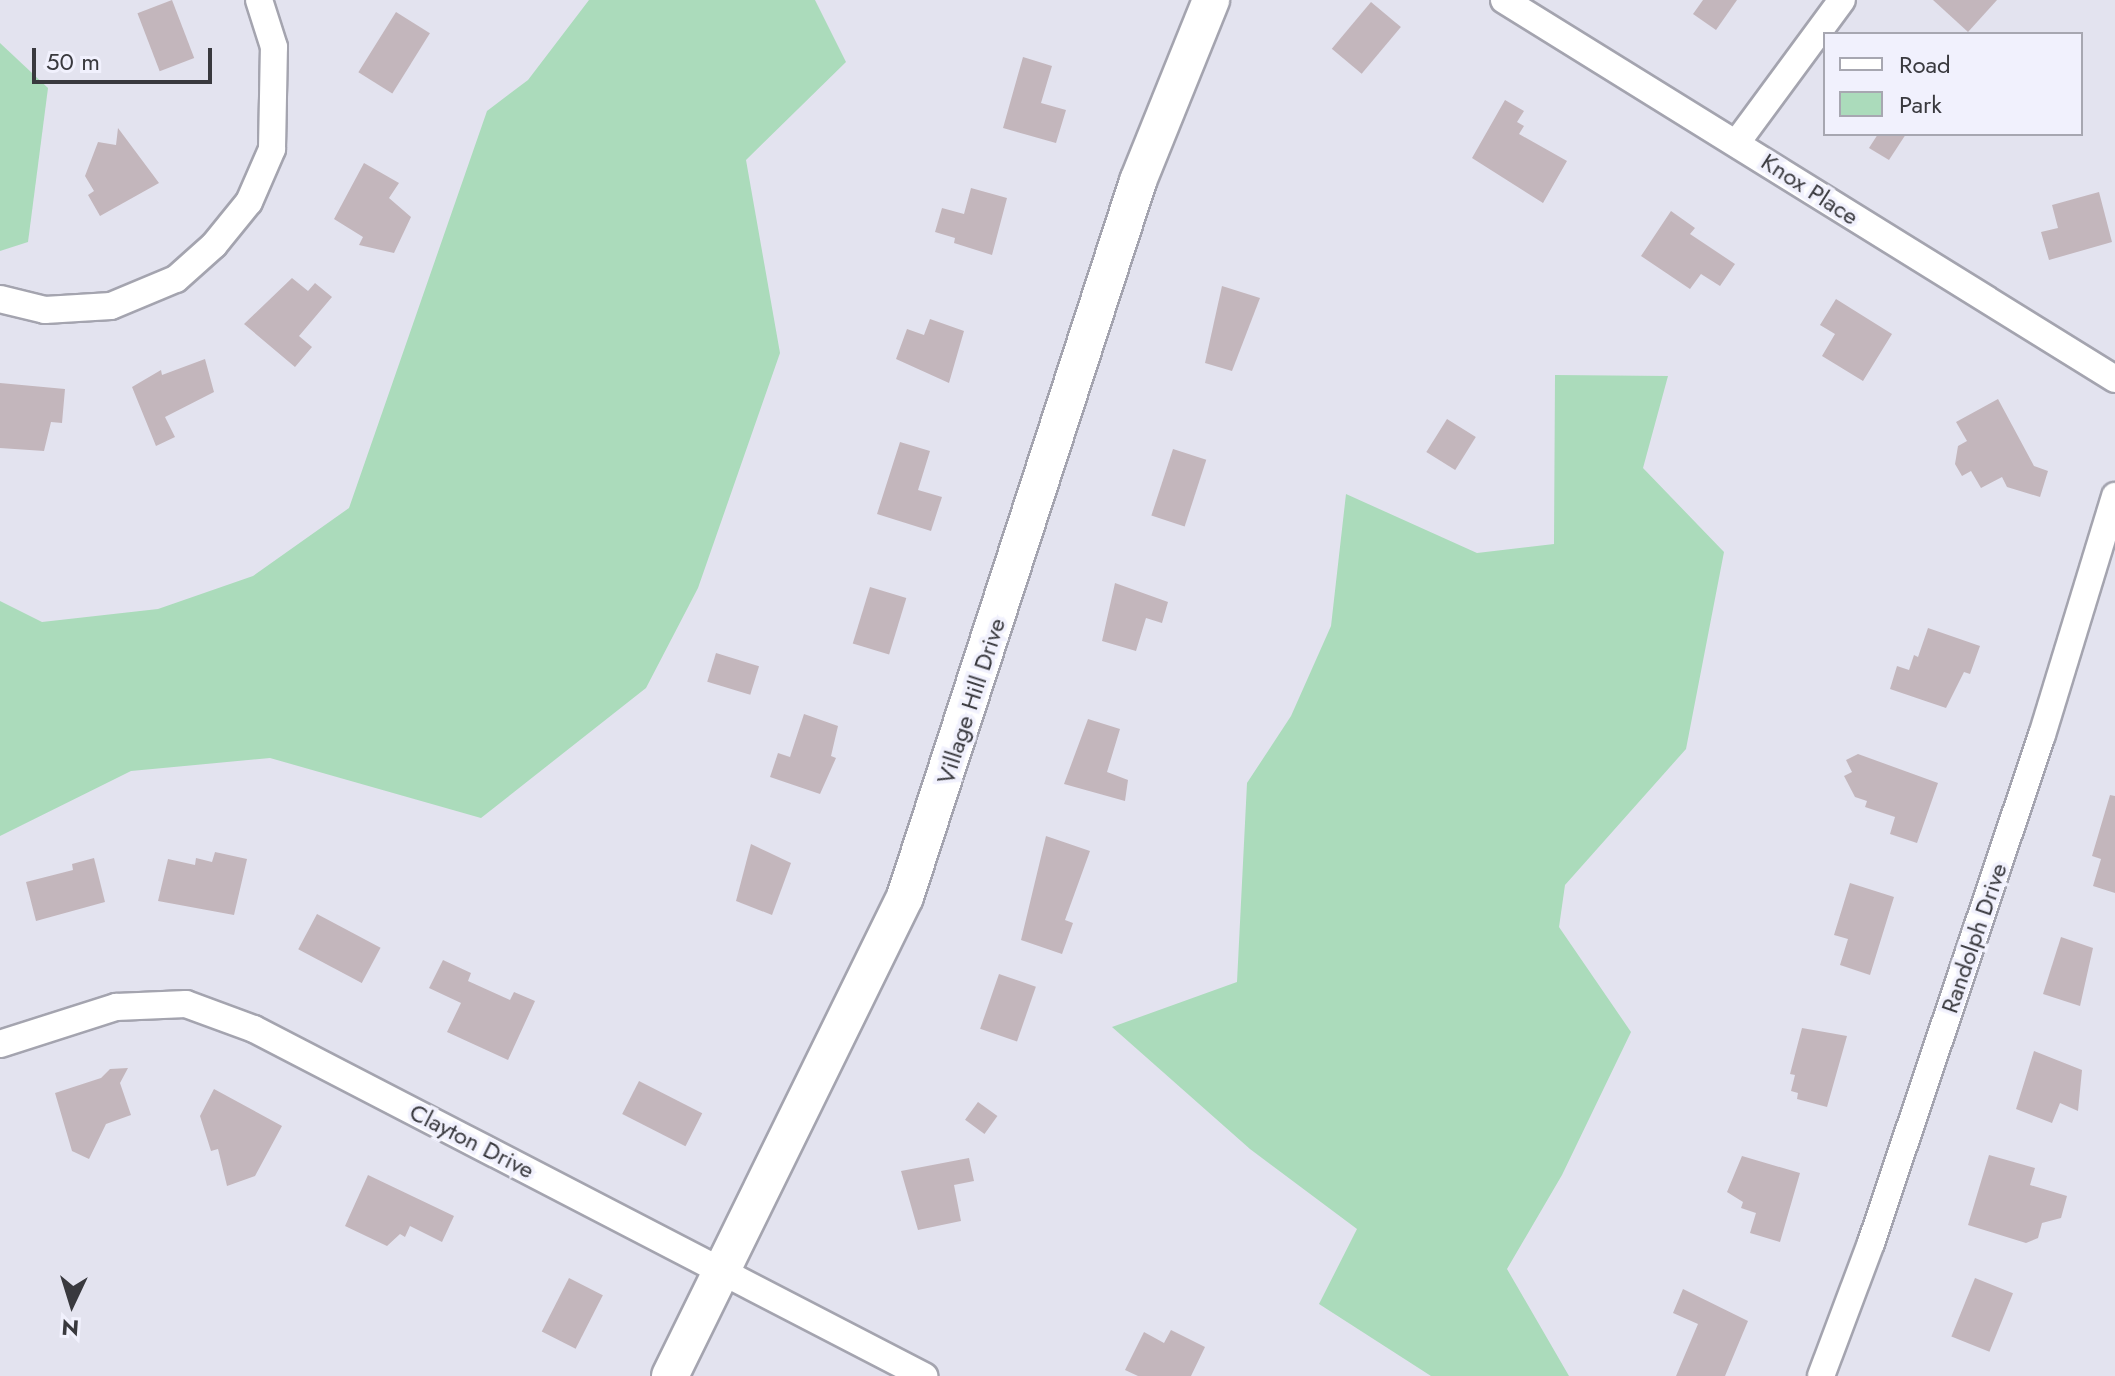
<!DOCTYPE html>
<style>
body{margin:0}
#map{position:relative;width:2115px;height:1376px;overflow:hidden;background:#e3e3ef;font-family:Jost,sans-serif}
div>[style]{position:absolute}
.green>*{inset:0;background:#abdbbb}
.building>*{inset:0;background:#c3b6bc;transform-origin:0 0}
.roads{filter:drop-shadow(2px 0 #a4a4af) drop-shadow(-2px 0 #a4a4af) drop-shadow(0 2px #a4a4af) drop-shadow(0 -2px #a4a4af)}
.street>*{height:26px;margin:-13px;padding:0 13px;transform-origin:13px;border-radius:13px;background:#fff}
.secondary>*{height:36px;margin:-18px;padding:0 18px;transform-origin:18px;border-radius:18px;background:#fff}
span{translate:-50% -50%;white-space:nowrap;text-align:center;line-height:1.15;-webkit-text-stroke:7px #f1f1fd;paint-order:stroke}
.street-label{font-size:24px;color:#39393e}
.legend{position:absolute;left:1823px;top:32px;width:260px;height:104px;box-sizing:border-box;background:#f1f1fd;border:2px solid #a7a7b1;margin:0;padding:10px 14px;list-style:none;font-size:24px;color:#39393e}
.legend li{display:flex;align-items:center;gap:16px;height:40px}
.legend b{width:40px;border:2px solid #a7a7b1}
.north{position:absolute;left:32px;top:1264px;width:80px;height:80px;-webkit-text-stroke:6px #f1f1fd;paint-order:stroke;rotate:184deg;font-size:22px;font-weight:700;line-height:32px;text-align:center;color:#39393e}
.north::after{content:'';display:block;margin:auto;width:28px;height:36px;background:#39393e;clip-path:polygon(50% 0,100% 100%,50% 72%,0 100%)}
.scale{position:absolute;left:32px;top:48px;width:180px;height:36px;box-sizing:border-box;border:4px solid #39393e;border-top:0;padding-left:10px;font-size:24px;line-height:28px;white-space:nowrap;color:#39393e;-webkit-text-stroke:6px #f1f1fd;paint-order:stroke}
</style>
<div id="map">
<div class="green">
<div style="clip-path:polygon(589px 0,815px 0,846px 62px,746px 160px,780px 353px,698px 588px,646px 688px,481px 818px,270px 758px,131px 771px,0 836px,0 601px,42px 622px,158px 609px,253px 576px,349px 508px,487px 111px,528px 80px)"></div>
<div style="clip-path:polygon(0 43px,48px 88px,28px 242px,0 251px)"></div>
<div style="clip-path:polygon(1555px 375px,1668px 376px,1643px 468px,1724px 552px,1686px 749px,1565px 885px,1559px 927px,1631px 1032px,1562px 1175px,1507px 1269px,1569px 1376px,1431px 1376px,1319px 1304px,1357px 1229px,1250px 1149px,1112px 1027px,1237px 982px,1247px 783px,1291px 716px,1331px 626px,1346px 494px,1477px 553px,1554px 544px)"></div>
</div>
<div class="building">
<div style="left:172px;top:0;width:62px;height:37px;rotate:69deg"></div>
<div style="clip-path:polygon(1703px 0,1737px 0,1716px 30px,1693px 14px)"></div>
<div style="clip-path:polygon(1933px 0,1997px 0,1968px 32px)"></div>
<div style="left:1371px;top:2px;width:39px;height:61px;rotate:40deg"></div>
<div style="left:396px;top:12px;width:40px;height:71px;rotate:32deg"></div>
<div style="clip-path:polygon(1023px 57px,1052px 66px,1041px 103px,1066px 110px,1056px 143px,1003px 128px)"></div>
<div style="clip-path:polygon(1505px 100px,1524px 111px,1517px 122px,1524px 126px,1519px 134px,1567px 161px,1543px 203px,1472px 158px)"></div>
<div style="clip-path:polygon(118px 128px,159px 183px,100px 216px,88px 195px,94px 191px,85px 176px,98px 142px,116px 145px)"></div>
<div style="clip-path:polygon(1878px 134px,1906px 134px,1889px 160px,1869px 148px)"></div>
<div style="clip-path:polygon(364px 163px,399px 183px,389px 198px,411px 217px,394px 253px,359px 245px,363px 237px,334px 219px)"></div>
<div style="clip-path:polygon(971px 188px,1007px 198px,992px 255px,954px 243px,955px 238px,935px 232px,942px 208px,964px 214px)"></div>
<div style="clip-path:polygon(2099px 192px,2112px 242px,2049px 260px,2041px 232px,2058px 228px,2052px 205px)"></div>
<div style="clip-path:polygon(1671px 211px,1695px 228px,1690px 234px,1735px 264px,1720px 286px,1701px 274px,1690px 289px,1641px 256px)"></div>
<div style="clip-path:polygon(292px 278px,308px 291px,315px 283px,332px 297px,299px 336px,312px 347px,295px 367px,244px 324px)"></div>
<div style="clip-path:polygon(1222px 286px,1260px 298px,1232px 371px,1205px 363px)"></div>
<div style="clip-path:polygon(1836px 299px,1892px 334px,1863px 381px,1822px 356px,1835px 334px,1820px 325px)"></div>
<div style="clip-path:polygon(930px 319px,964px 331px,949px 383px,896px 359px,907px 329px,924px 335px)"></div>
<div style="clip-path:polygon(205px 359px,214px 392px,165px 417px,175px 437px,156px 446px,132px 387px,161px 370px,162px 375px)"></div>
<div style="clip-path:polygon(0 383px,65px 389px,62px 423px,51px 422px,44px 451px,0 448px)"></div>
<div style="clip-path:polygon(1998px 399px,2034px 466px,2048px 471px,2040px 497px,2007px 487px,2002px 477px,1981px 488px,1971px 471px,1962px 476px,1955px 464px,1958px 446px,1967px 441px,1956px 422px)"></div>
<div style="left:1447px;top:419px;width:34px;height:39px;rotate:32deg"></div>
<div style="clip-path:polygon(900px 442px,930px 451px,918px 490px,942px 497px,931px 531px,877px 514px)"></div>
<div style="left:1173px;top:449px;width:35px;height:70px;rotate:18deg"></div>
<div style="clip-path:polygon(1115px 583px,1168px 602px,1162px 623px,1146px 618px,1136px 651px,1102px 641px)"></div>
<div style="left:870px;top:587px;width:38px;height:59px;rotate:17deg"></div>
<div style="clip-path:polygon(1928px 628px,1980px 646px,1970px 674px,1964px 672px,1946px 708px,1890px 689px,1897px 666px,1909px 670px,1914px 655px,1918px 657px)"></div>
<div style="left:716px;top:653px;width:45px;height:30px;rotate:17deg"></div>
<div style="clip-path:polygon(804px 714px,838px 726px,831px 756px,836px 758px,820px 794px,770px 777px,778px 753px,790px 757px)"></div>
<div style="clip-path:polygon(1088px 719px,1120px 729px,1107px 772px,1128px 780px,1125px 801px,1064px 784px)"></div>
<div style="clip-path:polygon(1858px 754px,1938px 783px,1917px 843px,1890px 834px,1895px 817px,1865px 807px,1867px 801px,1855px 797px,1844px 776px,1852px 772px,1846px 760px)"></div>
<div style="clip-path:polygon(2110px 795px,2115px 796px,2115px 893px,2093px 886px,2101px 859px,2092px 856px)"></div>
<div style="clip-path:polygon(1046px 836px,1090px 851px,1065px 920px,1073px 923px,1062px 954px,1021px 940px)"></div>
<div style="clip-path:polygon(751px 844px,791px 863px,772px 915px,736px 901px)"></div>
<div style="clip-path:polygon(215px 852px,247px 859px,234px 915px,158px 901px,168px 859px,195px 865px,196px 858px,212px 862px)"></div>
<div style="clip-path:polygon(94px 858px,105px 902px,36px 921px,26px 882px,73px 870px,72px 864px)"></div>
<div style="clip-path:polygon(1850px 883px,1894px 897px,1870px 975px,1840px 965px,1848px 939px,1834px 935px)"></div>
<div style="left:317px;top:914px;width:72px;height:40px;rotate:28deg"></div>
<div style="clip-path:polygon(2061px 937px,2093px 948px,2080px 1006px,2043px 994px)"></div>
<div style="clip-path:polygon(443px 960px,471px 973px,468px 981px,510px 1000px,514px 992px,535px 1001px,508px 1060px,447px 1032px,461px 1003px,429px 988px)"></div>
<div style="left:999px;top:974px;width:39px;height:58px;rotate:19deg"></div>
<div style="clip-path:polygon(1802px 1028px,1847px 1036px,1827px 1107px,1797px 1099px,1798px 1093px,1791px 1091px,1795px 1075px,1790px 1074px)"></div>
<div style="clip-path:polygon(2034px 1051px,2082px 1070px,2078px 1111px,2060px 1103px,2052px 1123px,2016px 1109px)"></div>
<div style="clip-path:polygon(128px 1068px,120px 1083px,131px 1115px,106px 1124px,89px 1159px,72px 1151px,55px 1093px,101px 1078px,110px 1069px)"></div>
<div style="left:639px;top:1081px;width:71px;height:37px;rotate:27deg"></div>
<div style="clip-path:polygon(214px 1089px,282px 1126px,255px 1176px,227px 1186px,218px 1149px,211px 1151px,200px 1116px)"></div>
<div style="left:978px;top:1102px;width:24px;height:22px;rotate:36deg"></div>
<div style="clip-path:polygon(1989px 1155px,2035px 1168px,2030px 1185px,2067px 1196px,2061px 1218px,2042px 1223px,2038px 1238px,2026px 1243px,1968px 1225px)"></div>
<div style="clip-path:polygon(1742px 1156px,1800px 1173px,1780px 1242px,1750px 1233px,1756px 1213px,1741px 1208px,1743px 1202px,1727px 1192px)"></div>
<div style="clip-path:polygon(969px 1158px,974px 1181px,954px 1185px,961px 1221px,918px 1230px,901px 1171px)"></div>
<div style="clip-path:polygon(368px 1175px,454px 1216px,442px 1242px,410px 1226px,405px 1237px,400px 1234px,387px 1246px,345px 1226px)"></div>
<div style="left:569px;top:1278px;width:38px;height:60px;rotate:27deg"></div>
<div style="left:1975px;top:1278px;width:41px;height:63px;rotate:22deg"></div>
<div style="clip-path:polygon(1683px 1289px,1748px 1321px,1725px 1376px,1676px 1376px,1698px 1324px,1673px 1313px)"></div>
<div style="clip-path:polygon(1171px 1330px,1205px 1347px,1191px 1376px,1138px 1376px,1125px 1370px,1144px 1332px,1164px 1343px)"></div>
</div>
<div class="roads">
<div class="street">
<div style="left:1504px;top:0;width:719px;rotate:31.81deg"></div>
<div style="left:1738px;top:141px;width:175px;rotate:-53.6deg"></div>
<div style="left:0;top:299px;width:46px;rotate:13.7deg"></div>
<div style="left:45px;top:310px;width:66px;rotate:-3.5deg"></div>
<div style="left:111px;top:306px;width:70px;rotate:-22.6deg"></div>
<div style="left:176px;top:279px;width:51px;rotate:-41.8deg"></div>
<div style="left:214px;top:245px;width:55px;rotate:-50.9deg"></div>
<div style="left:249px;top:202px;width:58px;rotate:-66.5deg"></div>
<div style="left:272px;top:149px;width:102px;rotate:-88.9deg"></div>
<div style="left:274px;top:47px;width:49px;rotate:-107.7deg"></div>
<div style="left:0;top:1044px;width:122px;rotate:-17.7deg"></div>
<div style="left:116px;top:1007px;width:70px;rotate:-2.5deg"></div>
<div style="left:186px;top:1004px;width:72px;rotate:20.2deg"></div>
<div style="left:254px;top:1029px;width:755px;rotate:27.38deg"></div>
<div style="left:1821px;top:1376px;width:142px;rotate:-69.4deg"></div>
<div style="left:1871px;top:1243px;width:536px;rotate:-71.4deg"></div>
<div style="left:2042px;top:735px;width:250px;rotate:-73deg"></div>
</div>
<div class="secondary">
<div style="left:670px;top:1376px;width:534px;rotate:-63.87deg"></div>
<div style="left:905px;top:897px;width:753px;rotate:-71.97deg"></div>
<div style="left:1138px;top:181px;width:195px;rotate:-68deg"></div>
</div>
</div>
<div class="street-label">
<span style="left:1810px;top:189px;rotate:33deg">Knox Place</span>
<span style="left:971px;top:701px;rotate:-72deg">Village Hill Drive</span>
<span style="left:1974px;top:938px;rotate:-71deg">Randolph Drive</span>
<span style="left:472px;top:1141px;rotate:27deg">Clayton Drive</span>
</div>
<ul class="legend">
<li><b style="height:10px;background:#fff"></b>Road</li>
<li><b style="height:22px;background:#abdbbb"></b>Park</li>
</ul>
<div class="north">N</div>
<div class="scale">50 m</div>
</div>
